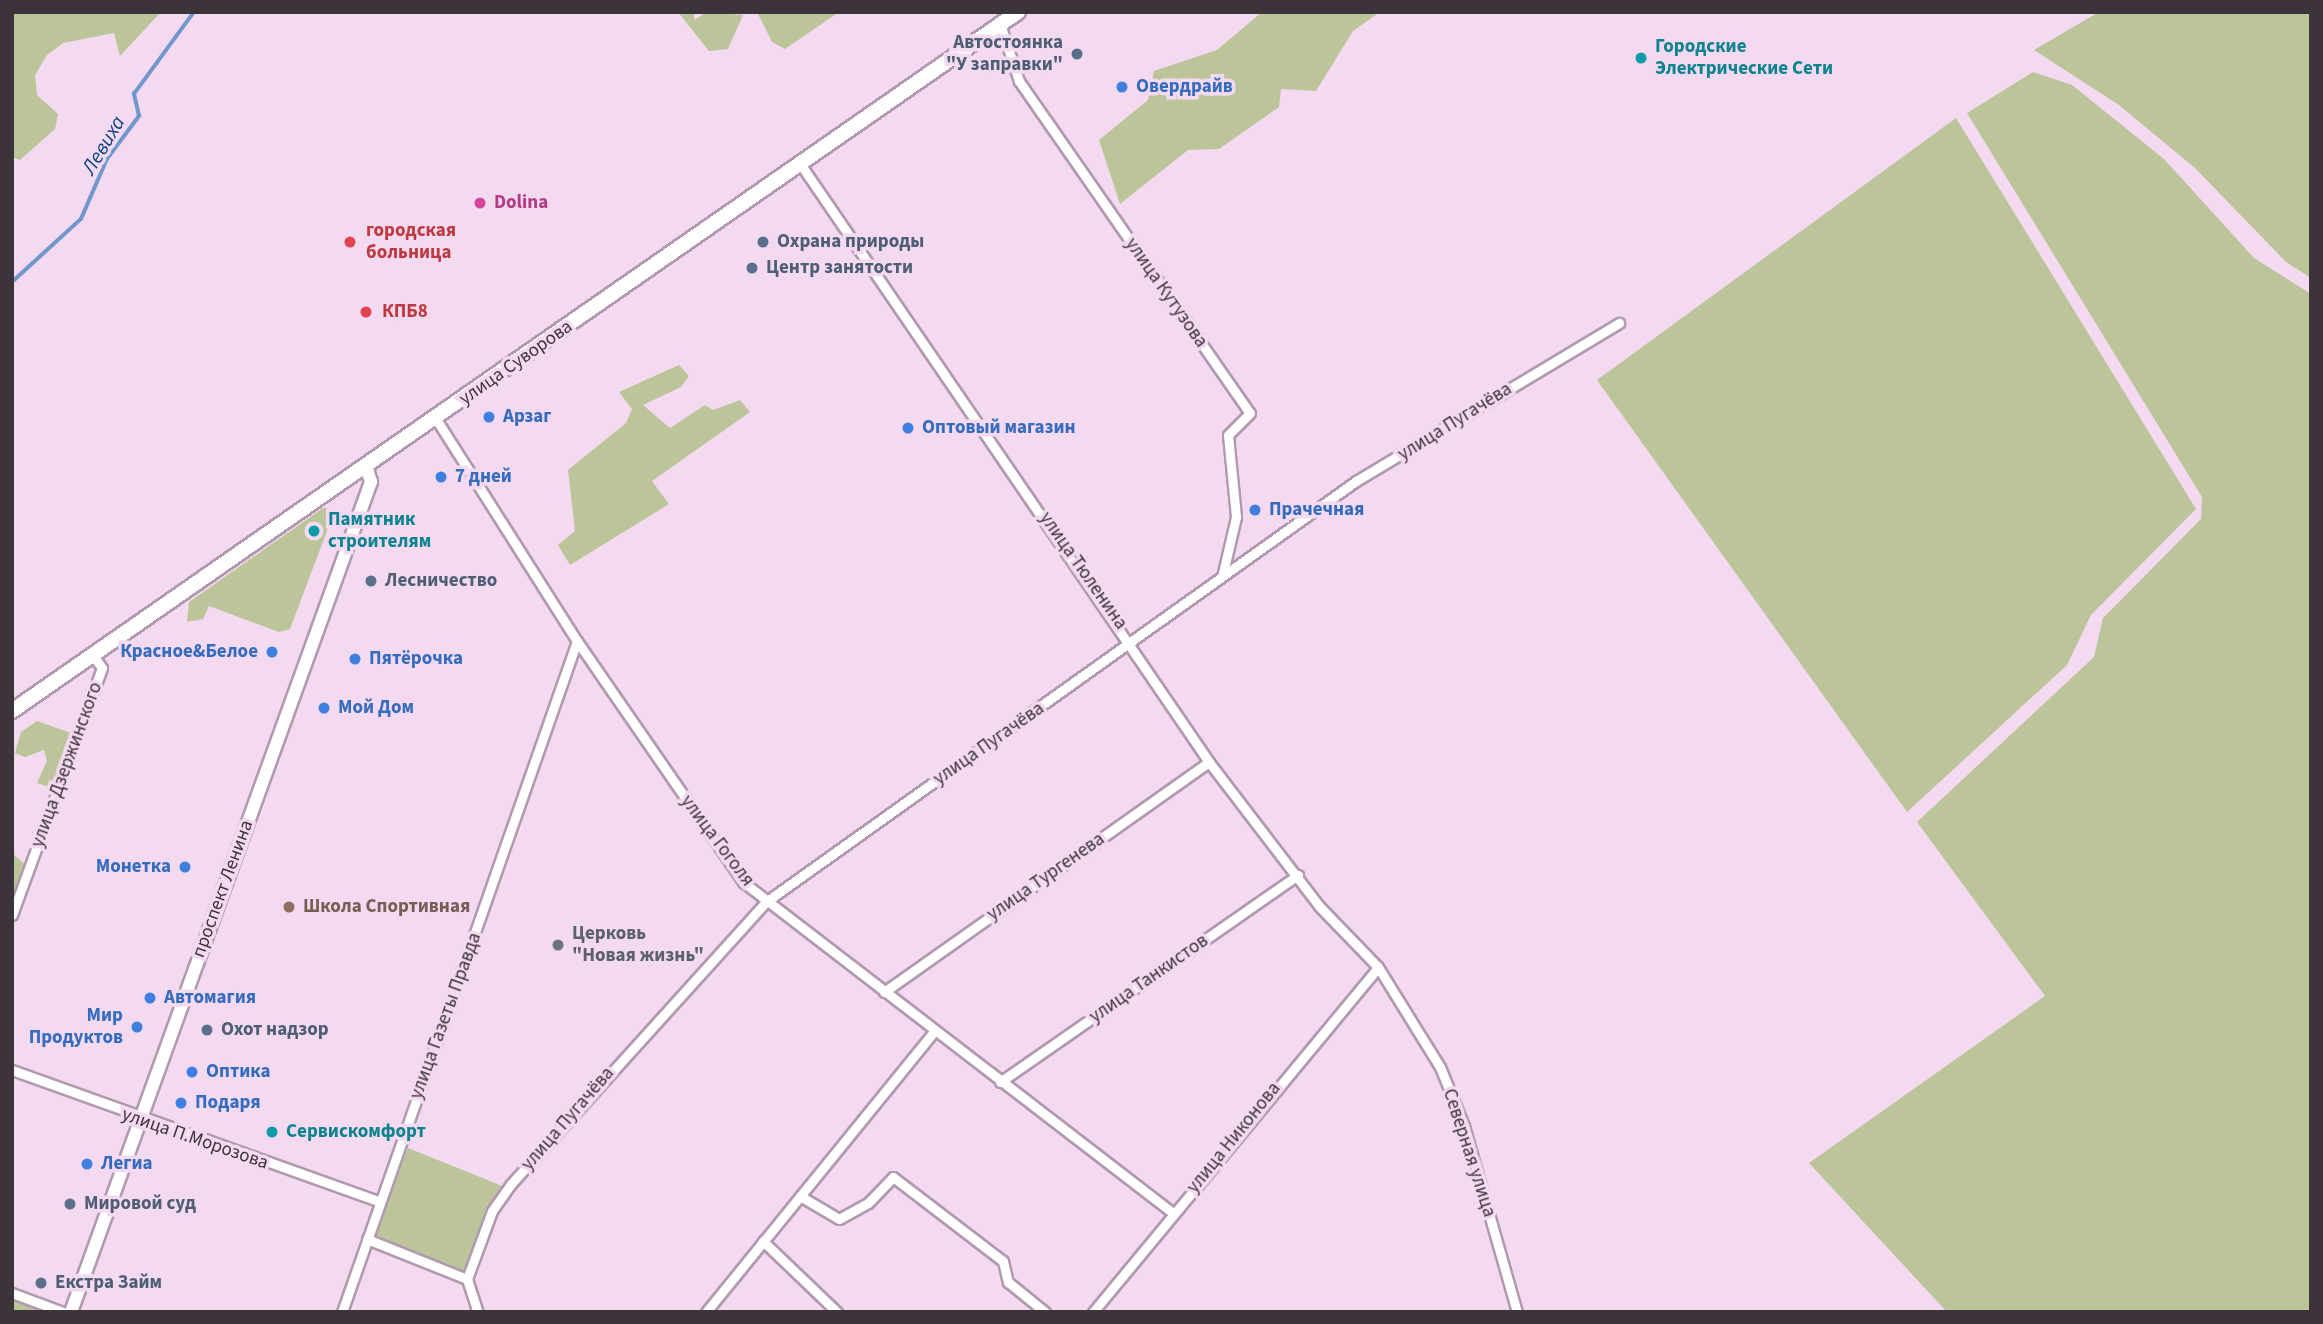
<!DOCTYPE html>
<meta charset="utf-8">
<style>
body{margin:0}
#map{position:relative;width:2323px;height:1324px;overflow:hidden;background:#f3daf0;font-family:"Source Sans 3",sans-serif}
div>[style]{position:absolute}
.green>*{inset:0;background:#bcc499;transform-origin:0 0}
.stream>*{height:3.5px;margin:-1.75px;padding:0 1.75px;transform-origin:1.75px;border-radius:1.75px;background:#7197cd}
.roads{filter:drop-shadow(2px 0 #b199af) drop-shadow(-2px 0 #b199af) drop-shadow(0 2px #b199af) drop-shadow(0 -2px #b199af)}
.street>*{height:9px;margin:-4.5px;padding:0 4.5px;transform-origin:4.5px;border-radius:4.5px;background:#fff}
.secondary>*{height:12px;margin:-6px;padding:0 6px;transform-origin:6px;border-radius:6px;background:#fff}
.primary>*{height:14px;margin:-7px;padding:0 7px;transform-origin:7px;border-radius:7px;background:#fff}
.dots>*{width:19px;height:19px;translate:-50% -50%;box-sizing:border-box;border:4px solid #f3daf0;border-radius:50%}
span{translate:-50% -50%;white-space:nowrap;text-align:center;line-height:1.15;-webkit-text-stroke:7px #f3daf0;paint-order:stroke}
.service-label{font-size:19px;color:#4e5e75;font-weight:700}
.right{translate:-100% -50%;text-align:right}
.left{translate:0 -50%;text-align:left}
.culture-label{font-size:19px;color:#0d838f;font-weight:700}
.shop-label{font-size:19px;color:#366cbe;font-weight:700}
.hotel-label{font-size:19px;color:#b23c85;font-weight:700}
.health-label{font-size:19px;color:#be3a42;font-weight:700}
.street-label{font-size:19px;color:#3c333b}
.education-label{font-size:19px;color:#785e54;font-weight:700}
.worship-label{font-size:19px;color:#5b616d;font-weight:700}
.water-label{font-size:21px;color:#0e4182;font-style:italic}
.frame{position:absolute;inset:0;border:14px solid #3c333b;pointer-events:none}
</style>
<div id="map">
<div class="green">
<div style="clip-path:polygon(12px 12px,161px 12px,120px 56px,114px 33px,63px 43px,47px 55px,35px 75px,37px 95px,58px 114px,55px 129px,20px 160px,12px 157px)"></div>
<div style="clip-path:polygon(678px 12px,694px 12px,694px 20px,707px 12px,743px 15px,728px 49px,709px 51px)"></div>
<div style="clip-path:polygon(757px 12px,839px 12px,785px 49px,772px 42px)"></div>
<div style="clip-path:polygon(1262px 12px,1380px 12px,1353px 31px,1316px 91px,1281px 89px,1279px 107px,1219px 149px,1188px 150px,1120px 204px,1099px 140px,1148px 100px,1154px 71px,1217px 50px)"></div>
<div style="clip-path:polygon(2099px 12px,2311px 12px,2311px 278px,2286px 262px,2195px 168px,2119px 105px,2034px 50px)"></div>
<div style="clip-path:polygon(2033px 72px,2072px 85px,2164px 159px,2254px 258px,2311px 294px,2311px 1312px,1947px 1312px,1809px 1163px,2045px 996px,1917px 822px,2094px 657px,2103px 618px,2201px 519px,2202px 497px,1967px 113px)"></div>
<div style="clip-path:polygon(1956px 118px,2196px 509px,2091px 615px,2067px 665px,1907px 812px,1597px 380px)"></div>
<div style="clip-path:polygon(679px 365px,689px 376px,681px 387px,643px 405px,670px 428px,705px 405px,713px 410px,740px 400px,750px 412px,652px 481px,669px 504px,570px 565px,558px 545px,575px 531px,568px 470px,626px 423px,632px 409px,619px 392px)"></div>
<div style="clip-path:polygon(323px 508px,330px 508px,327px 531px,290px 629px,279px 632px,209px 606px,203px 619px,187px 622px,189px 602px)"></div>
<div style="clip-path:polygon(37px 721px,74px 734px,53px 788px,37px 783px,47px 761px,44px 750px,25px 757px,15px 753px,21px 732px)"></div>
<div style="clip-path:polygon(12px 853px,27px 866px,12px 906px)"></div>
<div style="left:408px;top:1148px;width:103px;height:94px;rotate:22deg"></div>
<div style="clip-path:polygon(12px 1293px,55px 1312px,12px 1312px)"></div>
</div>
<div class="stream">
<div style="left:12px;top:282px;width:93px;rotate:-42.4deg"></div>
<div style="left:81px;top:219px;width:65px;rotate:-66.6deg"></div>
<div style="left:107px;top:159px;width:54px;rotate:-53.3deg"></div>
<div style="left:139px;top:116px;width:23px;rotate:-103deg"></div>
<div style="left:134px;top:94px;width:102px;rotate:-53.8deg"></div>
</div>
<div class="roads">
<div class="street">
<div style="left:1000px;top:24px;width:60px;rotate:71.6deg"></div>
<div style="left:1019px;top:81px;width:404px;rotate:55.2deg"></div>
<div style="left:1250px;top:413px;width:31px;rotate:135deg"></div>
<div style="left:1228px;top:435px;width:82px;rotate:84.4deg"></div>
<div style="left:1236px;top:517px;width:57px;rotate:103.1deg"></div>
<div style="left:801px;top:165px;width:723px;rotate:55.65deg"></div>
<div style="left:1209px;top:762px;width:181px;rotate:52.6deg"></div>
<div style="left:1319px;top:906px;width:85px;rotate:46deg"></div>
<div style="left:1378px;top:967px;width:118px;rotate:58.2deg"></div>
<div style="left:1440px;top:1067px;width:64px;rotate:67.9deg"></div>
<div style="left:1464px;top:1126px;width:193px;rotate:74.1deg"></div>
<div style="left:436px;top:419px;width:263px;rotate:57.6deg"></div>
<div style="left:577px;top:641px;width:293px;rotate:55.4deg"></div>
<div style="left:743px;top:882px;width:543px;rotate:37.59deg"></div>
<div style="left:12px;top:915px;width:263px;rotate:-70deg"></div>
<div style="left:102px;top:668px;width:16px;rotate:-125deg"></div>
<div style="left:884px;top:992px;width:398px;rotate:-35.3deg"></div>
<div style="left:12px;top:1070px;width:391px;rotate:19.7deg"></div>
<div style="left:1000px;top:1082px;width:363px;rotate:-34.8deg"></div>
<div style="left:800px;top:1196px;width:45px;rotate:30.5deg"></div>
<div style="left:839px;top:1219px;width:33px;rotate:-29deg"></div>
<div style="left:868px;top:1203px;width:36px;rotate:-46deg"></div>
<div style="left:893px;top:1177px;width:138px;rotate:37.4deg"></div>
<div style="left:1003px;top:1261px;width:22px;rotate:77deg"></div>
<div style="left:1008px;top:1282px;width:48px;rotate:39deg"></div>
<div style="left:367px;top:1239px;width:108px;rotate:21.8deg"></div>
<div style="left:467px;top:1279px;width:35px;rotate:72deg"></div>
<div style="left:763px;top:1241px;width:103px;rotate:43.8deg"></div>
<div style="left:467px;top:1279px;width:72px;rotate:-69.8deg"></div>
<div style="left:492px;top:1211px;width:33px;rotate:-55deg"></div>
<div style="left:511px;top:1184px;width:382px;rotate:-47.9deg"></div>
<div style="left:767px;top:901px;width:723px;rotate:-35.49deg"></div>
<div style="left:1356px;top:481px;width:307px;rotate:-31deg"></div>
<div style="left:12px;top:1293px;width:54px;rotate:20.4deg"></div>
<div style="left:342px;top:1312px;width:711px;rotate:-70.7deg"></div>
<div style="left:706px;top:1312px;width:362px;rotate:-50.9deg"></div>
<div style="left:1093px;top:1312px;width:447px;rotate:-50.4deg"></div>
</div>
<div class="secondary">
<div style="left:71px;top:1312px;width:883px;rotate:-70.13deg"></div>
<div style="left:371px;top:482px;width:17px;rotate:-107deg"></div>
</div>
<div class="primary">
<div style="left:12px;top:711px;width:1225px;rotate:-34.79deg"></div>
</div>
</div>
<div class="dots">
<div style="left:1077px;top:54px;background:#5c6f8a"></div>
<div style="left:1641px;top:58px;background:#0f9aa8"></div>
<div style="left:1122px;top:87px;background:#3f7fe0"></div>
<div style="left:480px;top:203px;background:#d1479c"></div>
<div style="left:350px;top:242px;background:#e0444e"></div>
<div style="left:763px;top:242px;background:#5c6f8a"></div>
<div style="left:752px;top:268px;background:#5c6f8a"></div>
<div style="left:366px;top:312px;background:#e0444e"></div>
<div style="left:489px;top:417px;background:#3f7fe0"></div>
<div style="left:908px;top:428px;background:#3f7fe0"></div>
<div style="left:441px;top:477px;background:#3f7fe0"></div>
<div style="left:1255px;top:510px;background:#3f7fe0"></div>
<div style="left:314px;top:531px;background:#0f9aa8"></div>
<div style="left:371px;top:581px;background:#5c6f8a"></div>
<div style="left:272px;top:652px;background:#3f7fe0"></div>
<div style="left:355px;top:659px;background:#3f7fe0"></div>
<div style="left:324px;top:708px;background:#3f7fe0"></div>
<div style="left:185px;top:867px;background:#3f7fe0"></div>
<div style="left:289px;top:907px;background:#8d6e63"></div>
<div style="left:558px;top:945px;background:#6b7280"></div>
<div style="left:150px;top:998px;background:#3f7fe0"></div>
<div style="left:137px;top:1027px;background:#3f7fe0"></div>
<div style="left:207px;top:1030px;background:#5c6f8a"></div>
<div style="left:192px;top:1072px;background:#3f7fe0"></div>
<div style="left:181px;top:1103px;background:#3f7fe0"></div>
<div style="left:272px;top:1132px;background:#0f9aa8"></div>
<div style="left:87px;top:1164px;background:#3f7fe0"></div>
<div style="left:70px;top:1204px;background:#5c6f8a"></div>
<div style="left:41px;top:1283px;background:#5c6f8a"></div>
</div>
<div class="service-label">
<span class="right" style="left:1063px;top:54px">Автостоянка<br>"У заправки"</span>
<span class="left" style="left:777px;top:242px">Охрана природы</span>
<span class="left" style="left:766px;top:268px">Центр занятости</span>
<span class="left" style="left:385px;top:581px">Лесничество</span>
<span class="left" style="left:221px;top:1030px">Охот надзор</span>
<span class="left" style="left:84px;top:1204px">Мировой суд</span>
<span class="left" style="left:55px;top:1283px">Екстра Займ</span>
</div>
<div class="culture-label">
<span class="left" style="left:1655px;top:58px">Городские<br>Электрические Сети</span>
<span class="left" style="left:328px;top:531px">Памятник<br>строителям</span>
<span class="left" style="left:286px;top:1132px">Сервискомфорт</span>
</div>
<div class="shop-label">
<span class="left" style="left:1136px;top:87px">Овердрайв</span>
<span class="left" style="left:503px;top:417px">Арзаг</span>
<span class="left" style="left:922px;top:428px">Оптовый магазин</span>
<span class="left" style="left:455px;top:477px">7 дней</span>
<span class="left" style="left:1269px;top:510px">Прачечная</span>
<span class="right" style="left:258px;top:652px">Красное&amp;Белое</span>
<span class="left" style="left:369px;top:659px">Пятёрочка</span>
<span class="left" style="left:338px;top:708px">Мой Дом</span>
<span class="right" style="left:171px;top:867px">Монетка</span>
<span class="left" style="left:164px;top:998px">Автомагия</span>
<span class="right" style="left:123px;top:1027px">Мир<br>Продуктов</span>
<span class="left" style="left:206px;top:1072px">Оптика</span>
<span class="left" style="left:195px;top:1103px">Подаря</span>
<span class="left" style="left:101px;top:1164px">Легиа</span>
</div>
<div class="hotel-label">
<span class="left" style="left:494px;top:203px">Dolina</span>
</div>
<div class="health-label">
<span class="left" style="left:366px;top:242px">городская<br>больница</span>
<span class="left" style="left:382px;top:312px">КПБ8</span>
</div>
<div class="street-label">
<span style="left:1166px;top:293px;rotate:55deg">улица Кутузова</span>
<span style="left:516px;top:363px;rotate:-35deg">улица Суворова</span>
<span style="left:1455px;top:422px;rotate:-32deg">улица Пугачёва</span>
<span style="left:1083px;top:571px;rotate:55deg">улица Тюленина</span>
<span style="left:989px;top:744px;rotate:-35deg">улица Пугачёва</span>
<span style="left:67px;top:765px;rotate:-70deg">улица Дзержинского</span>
<span style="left:717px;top:841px;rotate:53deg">улица Гоголя</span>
<span style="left:1046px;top:877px;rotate:-35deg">улица Тургенева</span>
<span style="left:223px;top:889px;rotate:-70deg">проспект Ленина</span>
<span style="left:1149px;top:979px;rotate:-35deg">улица Танкистов</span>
<span style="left:446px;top:1016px;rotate:-70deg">улица Газеты Правда</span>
<span style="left:568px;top:1119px;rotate:-49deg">улица Пугачёва</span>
<span style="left:1234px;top:1138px;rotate:-51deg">улица Никонова</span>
<span style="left:195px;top:1139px;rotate:19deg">улица П.Морозова</span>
<span style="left:1469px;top:1153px;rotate:72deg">Северная улица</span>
</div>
<div class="education-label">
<span class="left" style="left:303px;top:907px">Школа Спортивная</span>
</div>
<div class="worship-label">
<span class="left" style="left:572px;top:945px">Церковь<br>"Новая жизнь"</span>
</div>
<div class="water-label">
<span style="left:103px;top:145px;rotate:-59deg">Левиха</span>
</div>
<div class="frame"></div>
</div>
